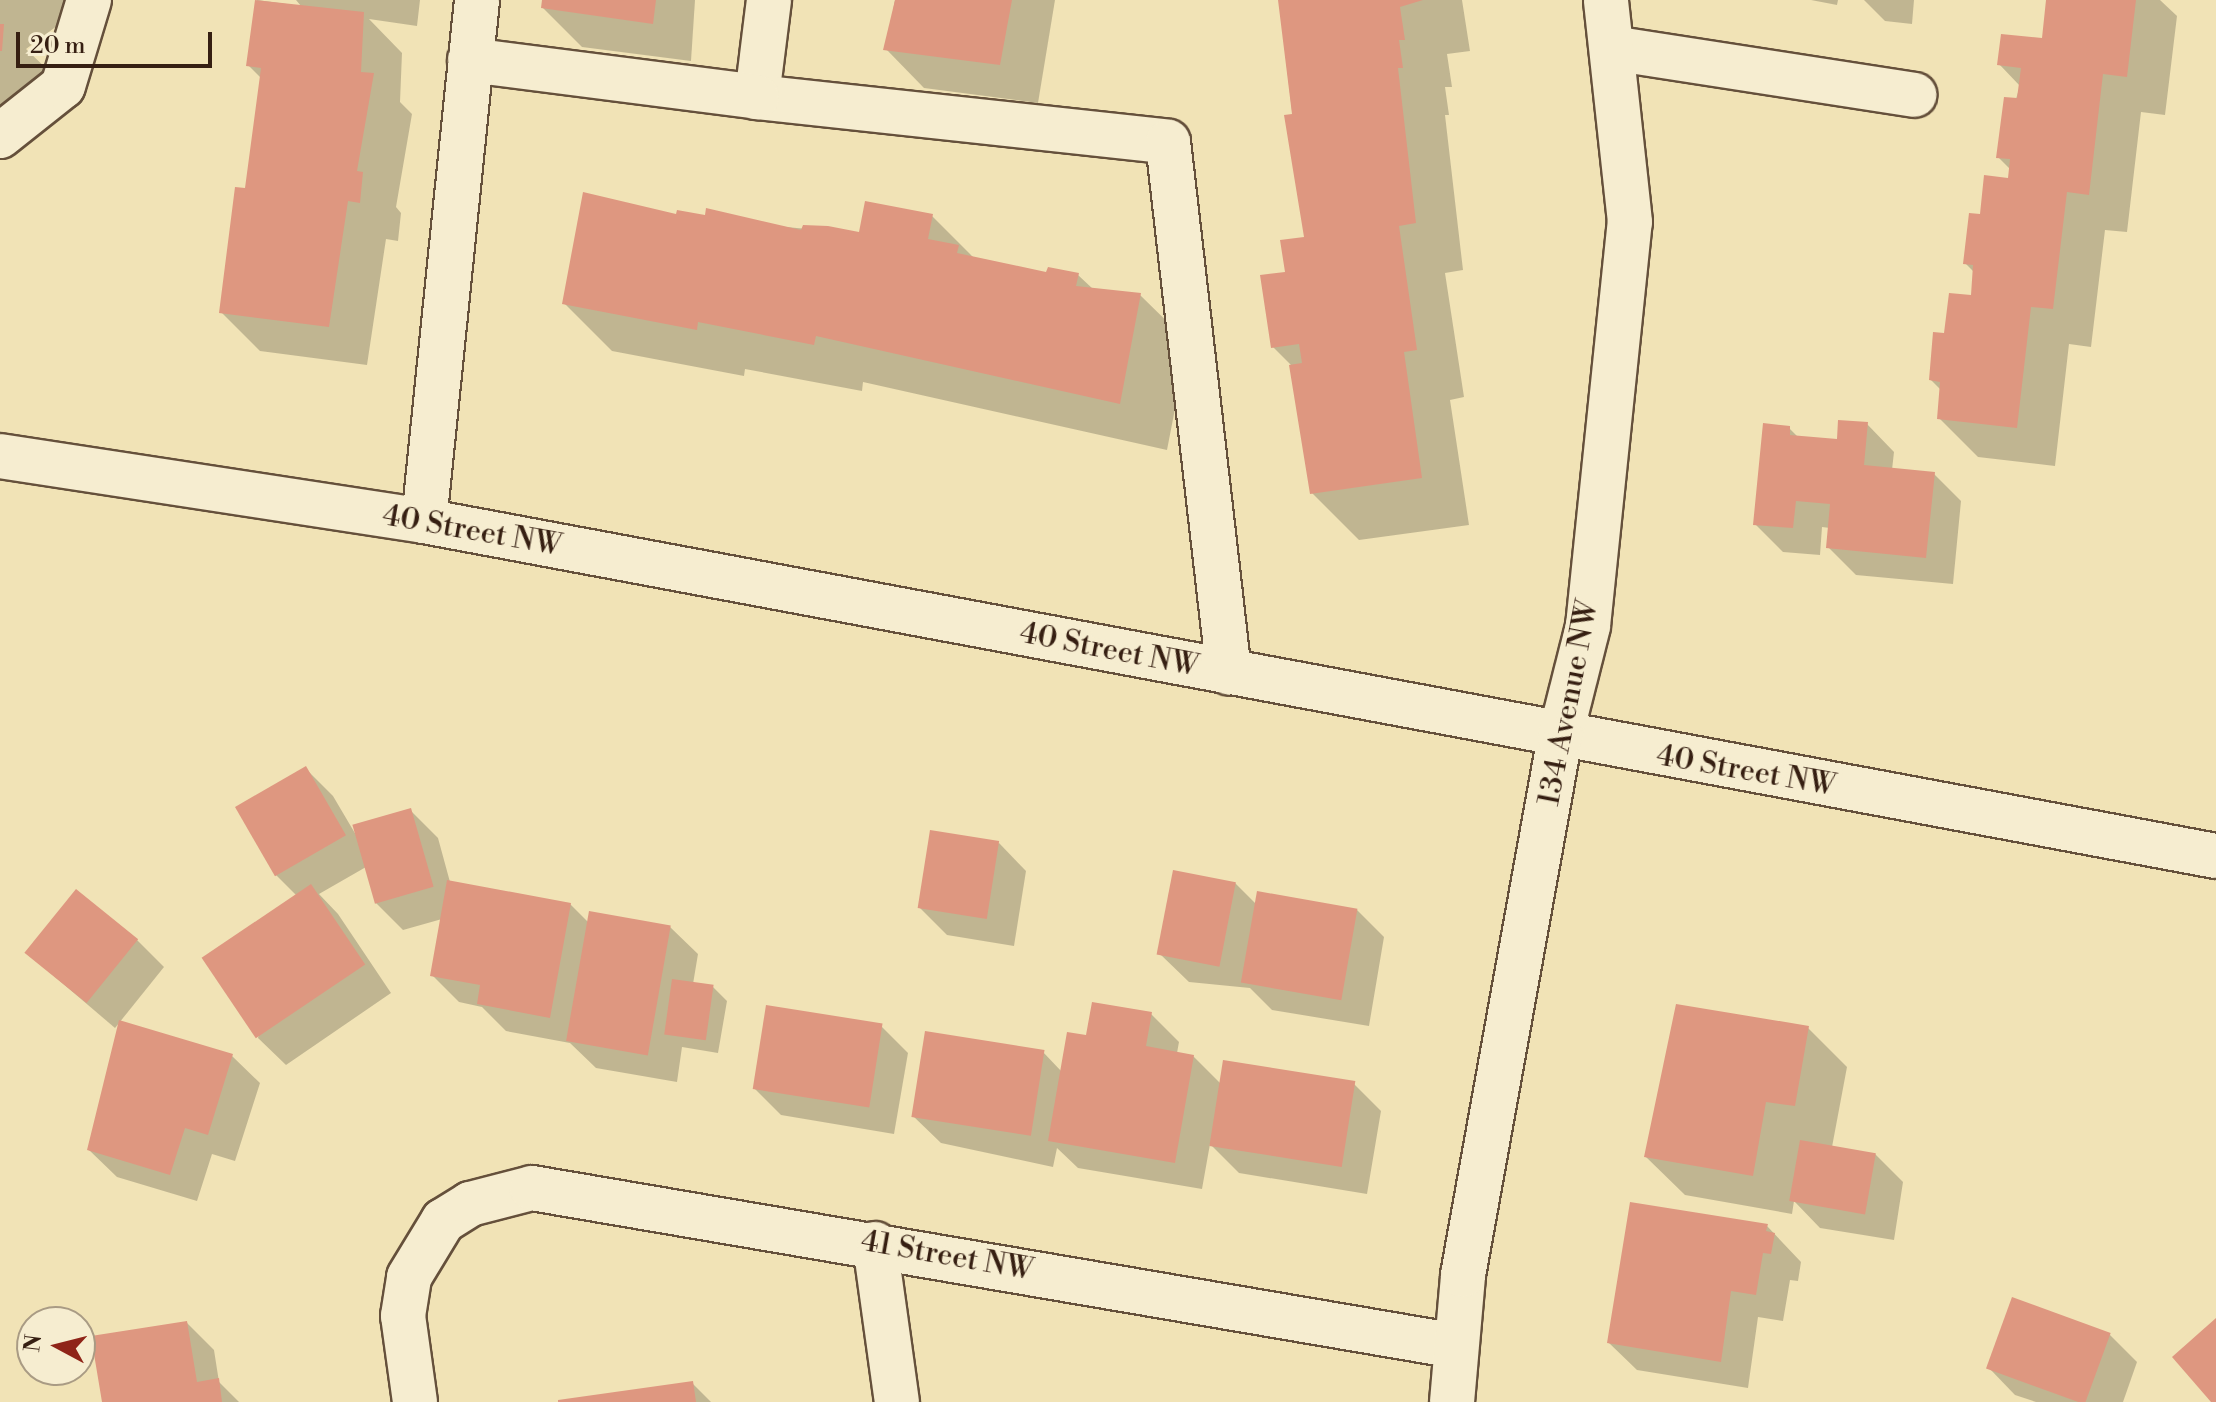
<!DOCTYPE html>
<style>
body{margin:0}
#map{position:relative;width:2216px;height:1402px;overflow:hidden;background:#f1e3b6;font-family:"Libre Bodoni",serif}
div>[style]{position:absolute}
.shadow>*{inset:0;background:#0003}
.building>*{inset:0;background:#de9780;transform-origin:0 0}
.roads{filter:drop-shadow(2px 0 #65503b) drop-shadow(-2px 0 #65503b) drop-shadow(0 2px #65503b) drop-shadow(0 -2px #65503b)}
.minor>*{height:44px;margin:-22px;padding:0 22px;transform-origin:22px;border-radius:22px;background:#f6edd0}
span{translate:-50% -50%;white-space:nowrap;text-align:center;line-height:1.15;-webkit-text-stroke:8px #f6edd0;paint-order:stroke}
.street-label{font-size:30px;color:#361f12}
.north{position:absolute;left:16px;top:1306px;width:80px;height:80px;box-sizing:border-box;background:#f6edd0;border:2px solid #a99b84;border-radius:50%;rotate:277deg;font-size:22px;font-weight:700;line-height:32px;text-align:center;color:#361f12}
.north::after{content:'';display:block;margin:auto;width:28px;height:36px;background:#8f2418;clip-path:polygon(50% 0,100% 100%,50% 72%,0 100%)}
.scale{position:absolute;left:16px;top:32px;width:196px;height:36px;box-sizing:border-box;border:4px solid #361f12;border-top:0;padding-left:10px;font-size:24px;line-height:28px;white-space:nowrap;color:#361f12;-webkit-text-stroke:6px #f6edd0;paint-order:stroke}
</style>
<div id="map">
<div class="shadow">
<div style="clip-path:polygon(0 0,75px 0,81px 8px,26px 49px,51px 73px,0 133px)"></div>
<div style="clip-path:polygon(257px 0,301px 6px,296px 0,420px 0,417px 26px,369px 19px,402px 53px,400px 102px,412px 114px,396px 207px,401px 213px,398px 241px,386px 239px,367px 365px,260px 351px,221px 312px,247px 190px,262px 79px,248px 65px)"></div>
<div style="clip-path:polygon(544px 0,695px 0,691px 61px,582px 47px,543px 8px)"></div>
<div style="clip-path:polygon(895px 0,1055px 0,1038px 103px,924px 88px,886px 49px)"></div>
<div style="clip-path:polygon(1279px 0,1462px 0,1470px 51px,1447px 54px,1452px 87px,1445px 87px,1449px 115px,1445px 115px,1463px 270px,1445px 273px,1464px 397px,1450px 400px,1469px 525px,1359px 540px,1312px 493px,1291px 365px,1273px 347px,1287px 273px,1307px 239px)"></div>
<div style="clip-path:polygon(1811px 0,1838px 0,1837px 5px)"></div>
<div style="clip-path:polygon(1864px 0,1914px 0,1912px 24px,1885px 21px)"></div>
<div style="clip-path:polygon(2048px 0,2160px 0,2177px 16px,2165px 115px,2141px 112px,2127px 232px,2105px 230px,2091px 347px,2069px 344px,2055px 466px,1978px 457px,1939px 418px,1942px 391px,1931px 380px,1973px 298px,1975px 273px,1965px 263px,1981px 217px,2010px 180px,2011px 170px,1998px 157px,2020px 86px,1999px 64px,2043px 40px)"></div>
<div style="clip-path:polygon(932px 216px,975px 259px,1048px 275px,1078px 275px,1093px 289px,1140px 295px,1188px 342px,1167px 450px,863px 382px,862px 391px,745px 369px,744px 376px,612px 351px,565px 304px,678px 217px,861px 234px)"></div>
<div style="clip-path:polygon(1867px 424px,1894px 452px,1892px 470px,1934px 474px,1961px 501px,1953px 584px,1856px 575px,1828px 547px,1830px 528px,1822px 527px,1820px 555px,1783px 552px,1755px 524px,1789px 428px,1799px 438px,1839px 441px)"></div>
<div style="clip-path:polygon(305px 768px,333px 796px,356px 835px,410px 810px,438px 838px,450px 882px,570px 904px,589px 923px,670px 927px,698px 954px,693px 984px,713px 987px,727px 1001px,718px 1053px,682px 1047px,677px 1082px,596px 1068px,570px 1043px,506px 1031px,482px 1007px,459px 1002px,432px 975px,442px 919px,403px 930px,376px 903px,366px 867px,319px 894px,338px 914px,391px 993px,286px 1065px,258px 1038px,297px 896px,276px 875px)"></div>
<div style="clip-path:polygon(999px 843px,1026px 871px,1014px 946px,947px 935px,919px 907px)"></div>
<div style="clip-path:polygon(1235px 883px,1257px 905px,1357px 910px,1384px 937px,1369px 1026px,1272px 1010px,1250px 988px,1189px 982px,1161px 955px)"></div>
<div style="clip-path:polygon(137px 940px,164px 967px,115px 1028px,27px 953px)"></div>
<div style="clip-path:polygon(1151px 1014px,1179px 1042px,1177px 1053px,1193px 1056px,1221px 1084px,1354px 1084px,1381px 1111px,1367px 1194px,1239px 1173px,1210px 1144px,1202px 1189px,1078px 1168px,1057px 1148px,1053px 1167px,941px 1143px,913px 1116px,1043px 1052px,1062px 1072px,1088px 1038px)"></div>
<div style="clip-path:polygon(881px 1026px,908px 1053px,894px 1134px,781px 1115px,754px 1088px)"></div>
<div style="clip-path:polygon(1808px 1028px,1847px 1067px,1832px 1147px,1875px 1154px,1903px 1182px,1894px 1240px,1820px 1228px,1794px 1201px,1792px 1214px,1685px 1195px,1646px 1157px)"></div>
<div style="clip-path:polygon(232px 1056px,260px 1083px,235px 1161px,212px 1154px,197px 1201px,117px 1177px,89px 1150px)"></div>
<div style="clip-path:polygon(1767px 1226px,1801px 1262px,1798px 1281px,1790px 1280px,1783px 1321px,1758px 1317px,1748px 1388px,1637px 1370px,1609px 1343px)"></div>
<div style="clip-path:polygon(187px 1323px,214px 1350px,219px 1382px,239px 1402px,104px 1402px)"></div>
<div style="clip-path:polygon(2110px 1335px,2137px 1362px,2123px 1402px,2036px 1402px,2015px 1395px,1988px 1367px)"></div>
<div style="clip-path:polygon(692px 1383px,711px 1402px,559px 1402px)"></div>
</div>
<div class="building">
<div style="clip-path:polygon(255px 0,364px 12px,361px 72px,374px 73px,357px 171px,363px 172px,360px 203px,348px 201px,329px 327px,219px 313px,235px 187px,245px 188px,261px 68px,246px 66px)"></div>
<div style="clip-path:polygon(542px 0,656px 0,653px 24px,541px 8px)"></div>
<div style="clip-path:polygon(895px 0,1012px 0,1000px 65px,883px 50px)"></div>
<div style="clip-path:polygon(1278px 0,1423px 0,1400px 7px,1405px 40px,1399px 40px,1403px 68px,1398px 68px,1416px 223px,1399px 226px,1417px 350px,1404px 352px,1422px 478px,1310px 494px,1289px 365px,1302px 363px,1299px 344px,1271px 348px,1260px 275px,1285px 272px,1280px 240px,1304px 237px,1284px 115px,1292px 114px)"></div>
<div style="clip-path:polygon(2046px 0,2136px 0,2127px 77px,2103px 74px,2089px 195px,2067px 192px,2053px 309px,2031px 307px,2017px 428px,1937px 419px,1940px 382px,1929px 380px,1933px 332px,1944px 333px,1949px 293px,1971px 295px,1973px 265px,1963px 264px,1969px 213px,1980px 214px,1984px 175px,2008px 178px,2010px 159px,1996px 158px,2004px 97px,2017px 98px,2021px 68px,1997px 65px,2001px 34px,2042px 38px)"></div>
<div style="clip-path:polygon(0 24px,4px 24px,2px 51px,0 51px)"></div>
<div style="clip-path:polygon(583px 192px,676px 214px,677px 210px,705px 215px,706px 208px,801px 230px,803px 225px,828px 226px,859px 232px,865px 201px,933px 214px,928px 239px,959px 245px,957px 253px,1046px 272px,1048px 267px,1079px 273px,1076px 286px,1141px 293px,1120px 404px,816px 336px,814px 345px,698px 322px,697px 330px,562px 304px)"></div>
<div style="clip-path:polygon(1838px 420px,1868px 422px,1864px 465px,1935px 472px,1926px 558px,1826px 548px,1830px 504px,1796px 501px,1793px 528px,1753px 525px,1763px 423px,1790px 426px,1790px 435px,1837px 439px)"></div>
<div style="left:306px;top:766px;width:80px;height:82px;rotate:60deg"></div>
<div style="left:411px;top:808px;width:82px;height:61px;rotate:74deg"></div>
<div style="left:930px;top:830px;width:70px;height:79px;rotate:9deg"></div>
<div style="left:1173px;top:870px;width:64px;height:86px;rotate:11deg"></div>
<div style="clip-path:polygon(447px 880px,571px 903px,550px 1018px,477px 1004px,480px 985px,430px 976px)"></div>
<div style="left:311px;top:884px;width:97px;height:132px;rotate:56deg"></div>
<div style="left:76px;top:889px;width:80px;height:82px;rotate:39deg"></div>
<div style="left:1257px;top:891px;width:102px;height:93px;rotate:10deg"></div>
<div style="left:589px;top:911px;width:83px;height:132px;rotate:10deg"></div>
<div style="left:672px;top:979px;width:42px;height:56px;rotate:8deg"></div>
<div style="clip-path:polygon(1092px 1002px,1152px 1012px,1146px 1046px,1194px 1055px,1175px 1163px,1048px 1141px,1067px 1032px,1086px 1035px)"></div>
<div style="clip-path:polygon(1676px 1004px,1809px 1026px,1795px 1106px,1766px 1102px,1753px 1176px,1644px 1157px)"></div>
<div style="left:766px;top:1005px;width:118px;height:85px;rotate:9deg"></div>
<div style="clip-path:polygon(119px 1020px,233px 1054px,208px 1135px,185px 1128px,170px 1175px,87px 1150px)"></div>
<div style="left:925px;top:1031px;width:121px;height:87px;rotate:9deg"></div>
<div style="left:1223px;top:1060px;width:134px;height:87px;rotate:9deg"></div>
<div style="left:1800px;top:1140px;width:77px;height:62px;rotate:10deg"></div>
<div style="clip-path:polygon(1630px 1202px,1768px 1224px,1766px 1231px,1775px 1233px,1771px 1254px,1763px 1253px,1756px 1295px,1731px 1291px,1721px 1362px,1607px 1343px)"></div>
<div style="left:2012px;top:1297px;width:105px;height:76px;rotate:20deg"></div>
<div style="clip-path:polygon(2216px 1318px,2216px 1402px,2211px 1402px,2172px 1357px)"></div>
<div style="clip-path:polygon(187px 1321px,197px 1382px,219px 1378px,222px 1402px,102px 1402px,91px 1336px)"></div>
<div style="clip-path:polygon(693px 1381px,696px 1402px,558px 1402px,558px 1400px)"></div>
</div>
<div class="roads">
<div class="minor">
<div style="left:769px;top:0;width:98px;rotate:97.1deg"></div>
<div style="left:757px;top:97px;width:413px;rotate:6.2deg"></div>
<div style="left:1168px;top:142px;width:534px;rotate:83.45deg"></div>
<div style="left:1612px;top:48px;width:306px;rotate:8.8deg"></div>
<div style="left:470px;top:60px;width:289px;rotate:7.3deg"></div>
<div style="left:0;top:136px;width:80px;rotate:-38.4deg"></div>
<div style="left:63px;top:86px;width:90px;rotate:-73.2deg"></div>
<div style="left:0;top:456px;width:429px;rotate:8.7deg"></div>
<div style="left:424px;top:521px;width:1823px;rotate:10.59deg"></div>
<div style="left:424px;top:521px;width:524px;rotate:-84.19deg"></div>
<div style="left:875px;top:1244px;width:160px;rotate:82.1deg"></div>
<div style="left:415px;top:1402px;width:87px;rotate:-97.9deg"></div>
<div style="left:403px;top:1316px;width:39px;rotate:-81deg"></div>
<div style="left:409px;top:1277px;width:66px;rotate:-58.7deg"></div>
<div style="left:443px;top:1221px;width:32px;rotate:-32deg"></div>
<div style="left:470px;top:1204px;width:64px;rotate:-14.5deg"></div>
<div style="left:532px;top:1188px;width:937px;rotate:9.7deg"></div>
<div style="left:1452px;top:1402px;width:127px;rotate:-85deg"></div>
<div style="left:1463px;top:1275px;width:547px;rotate:-79.78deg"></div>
<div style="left:1560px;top:737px;width:114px;rotate:-75.8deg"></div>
<div style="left:1588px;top:626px;width:406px;rotate:-84.1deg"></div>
<div style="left:1630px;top:222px;width:223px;rotate:-96.2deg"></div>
</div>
</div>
<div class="street-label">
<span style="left:472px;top:531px;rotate:10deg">40 Street NW</span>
<span style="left:1109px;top:650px;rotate:11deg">40 Street NW</span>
<span style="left:1569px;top:703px;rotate:-79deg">134 Avenue NW</span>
<span style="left:1746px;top:771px;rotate:10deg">40 Street NW</span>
<span style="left:947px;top:1256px;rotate:10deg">41 Street NW</span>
</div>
<div class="north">N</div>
<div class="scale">20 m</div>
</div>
